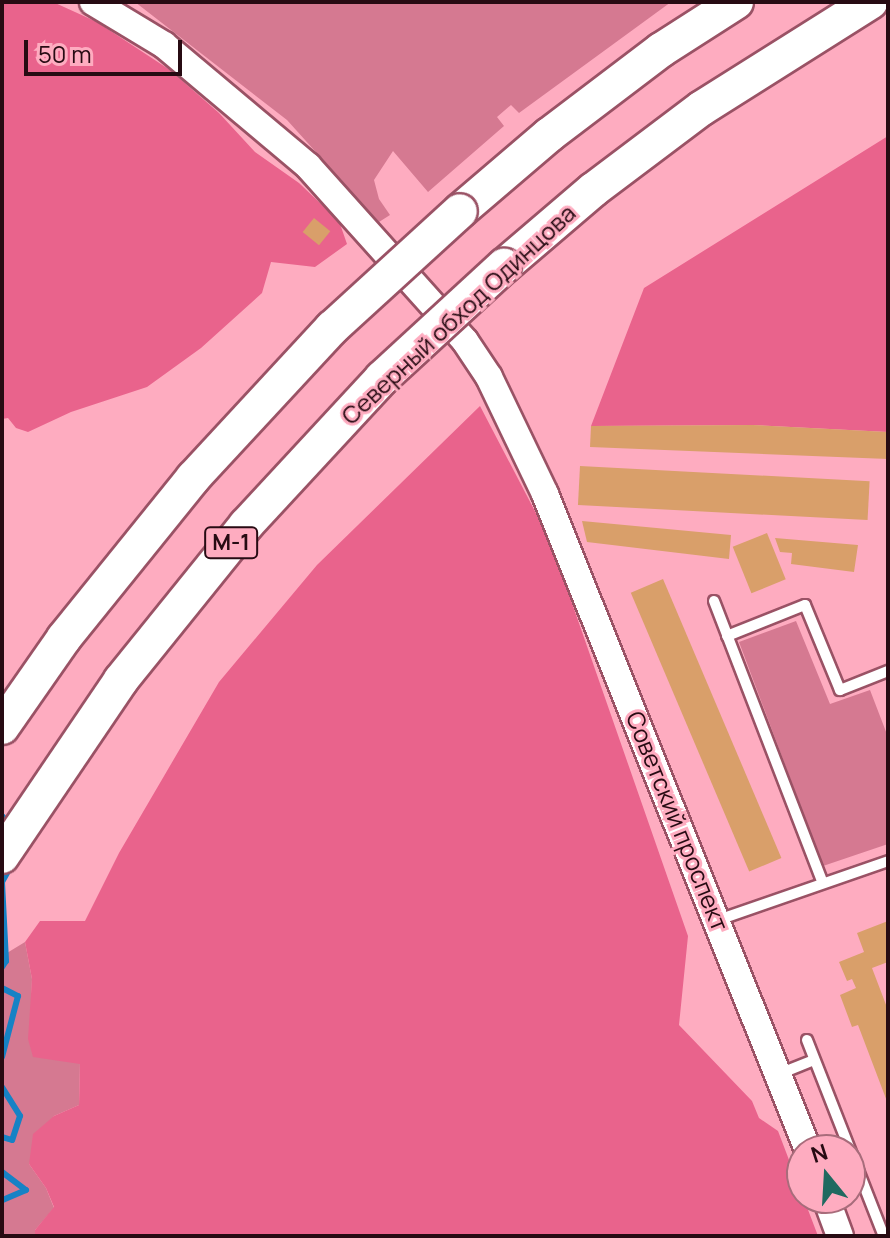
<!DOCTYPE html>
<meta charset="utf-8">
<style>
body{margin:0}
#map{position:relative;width:890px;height:1238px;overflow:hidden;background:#feacc0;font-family:Manrope,sans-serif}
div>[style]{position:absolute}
.green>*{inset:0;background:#d57991}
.forest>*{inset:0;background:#e9638c}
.stream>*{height:6px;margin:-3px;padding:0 3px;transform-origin:3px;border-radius:3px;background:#1682c5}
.building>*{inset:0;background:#d99f6a;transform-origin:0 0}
.roads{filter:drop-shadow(2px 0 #9a5265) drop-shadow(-2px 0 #9a5265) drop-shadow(0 2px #9a5265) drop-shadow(0 -2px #9a5265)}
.service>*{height:10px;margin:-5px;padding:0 5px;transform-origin:5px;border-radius:5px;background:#fff}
.tertiary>*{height:26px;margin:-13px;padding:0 13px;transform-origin:13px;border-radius:13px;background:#fff}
.trunk>*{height:34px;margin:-17px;padding:0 17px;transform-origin:17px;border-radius:17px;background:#fff}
.bridges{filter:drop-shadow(2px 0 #9a5265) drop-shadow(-2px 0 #9a5265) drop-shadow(0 2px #9a5265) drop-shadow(0 -2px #9a5265)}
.trunk-bridge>*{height:34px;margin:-17px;padding:0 17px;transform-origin:17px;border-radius:17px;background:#fff}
span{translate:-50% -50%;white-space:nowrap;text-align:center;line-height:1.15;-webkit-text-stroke:6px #feacc0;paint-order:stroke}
.shield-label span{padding:2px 6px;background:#feacc0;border:2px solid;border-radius:6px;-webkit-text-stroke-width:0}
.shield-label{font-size:22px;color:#270b13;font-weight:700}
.street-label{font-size:24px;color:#270b13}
.frame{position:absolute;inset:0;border:4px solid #270b13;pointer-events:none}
.north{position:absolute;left:786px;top:1134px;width:80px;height:80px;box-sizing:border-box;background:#feacc0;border:2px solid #a86c7b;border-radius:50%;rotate:342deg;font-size:22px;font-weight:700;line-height:32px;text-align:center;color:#270b13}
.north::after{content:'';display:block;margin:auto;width:28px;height:36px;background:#206960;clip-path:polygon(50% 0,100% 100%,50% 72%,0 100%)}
.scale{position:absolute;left:24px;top:40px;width:158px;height:36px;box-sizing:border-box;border:4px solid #270b13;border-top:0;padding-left:10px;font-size:24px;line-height:28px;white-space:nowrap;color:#270b13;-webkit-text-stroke:6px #feacc0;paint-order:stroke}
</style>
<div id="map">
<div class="green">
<div style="clip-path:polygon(135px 2px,671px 2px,519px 113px,511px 105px,497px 117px,504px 126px,428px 192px,393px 151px,374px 180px,379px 199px,390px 215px,379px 222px,287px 120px)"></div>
<div style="clip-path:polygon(796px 621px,830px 704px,870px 690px,888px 737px,888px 844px,823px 866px,739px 642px)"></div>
<div style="clip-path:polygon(25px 942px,32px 979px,31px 1004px,53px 1058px,80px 1063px,79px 1105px,54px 1116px,29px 1164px,46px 1188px,54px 1208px,35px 1230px,35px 1236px,2px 1236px,2px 956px)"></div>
</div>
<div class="forest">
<div style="clip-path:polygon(2px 2px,53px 2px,97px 22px,170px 70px,219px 113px,255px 152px,299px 183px,339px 221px,347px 244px,315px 267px,271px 262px,262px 293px,201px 348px,147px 387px,71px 412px,28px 432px,16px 428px,8px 418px,2px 419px)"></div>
<div style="clip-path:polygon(888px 136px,888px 432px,753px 425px,591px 426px,644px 288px)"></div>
<div style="clip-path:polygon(480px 406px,550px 540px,688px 936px,679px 1025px,752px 1101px,759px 1118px,778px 1131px,818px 1236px,35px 1236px,35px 1230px,54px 1207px,46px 1188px,29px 1164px,33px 1134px,54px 1116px,79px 1105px,80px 1064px,33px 1057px,28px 1039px,32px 979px,25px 942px,40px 921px,85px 921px,119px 853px,219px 682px,317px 565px)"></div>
</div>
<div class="stream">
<div style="left:2px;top:816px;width:13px;rotate:51deg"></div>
<div style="left:2px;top:967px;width:7px;rotate:-56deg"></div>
<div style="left:6px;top:961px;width:79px;rotate:-92.9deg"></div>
<div style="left:2px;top:882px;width:18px;rotate:-61deg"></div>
<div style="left:2px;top:988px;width:18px;rotate:27deg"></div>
<div style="left:18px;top:996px;width:63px;rotate:104.7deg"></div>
<div style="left:2px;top:1087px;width:34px;rotate:58deg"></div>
<div style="left:20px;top:1116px;width:25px;rotate:108deg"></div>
<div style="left:12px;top:1140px;width:10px;rotate:-163deg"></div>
<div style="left:2px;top:1172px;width:30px;rotate:37deg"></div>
<div style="left:26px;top:1190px;width:26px;rotate:157deg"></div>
</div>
<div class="building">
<div style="left:314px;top:218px;width:21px;height:18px;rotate:39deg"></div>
<div style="clip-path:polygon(753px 425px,888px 432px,888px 459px,590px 447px,591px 426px)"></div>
<div style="left:580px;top:466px;width:290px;height:39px;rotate:3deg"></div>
<div style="clip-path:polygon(582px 521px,731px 535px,729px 559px,587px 542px)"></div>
<div style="left:767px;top:533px;width:50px;height:37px;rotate:68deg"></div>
<div style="clip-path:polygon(775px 538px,858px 545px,854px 572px,791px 564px,792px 553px,780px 552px)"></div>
<div style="left:663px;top:579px;width:303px;height:35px;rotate:67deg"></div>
<div style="clip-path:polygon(888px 921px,888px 962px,872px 968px,888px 1010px,888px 1104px,858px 1025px,852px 1027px,840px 995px,856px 988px,852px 979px,847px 981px,839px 962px,864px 952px,857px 933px)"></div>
</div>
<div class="roads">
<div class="service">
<div style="left:714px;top:601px;width:300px;rotate:68.9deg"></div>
<div style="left:727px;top:636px;width:84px;rotate:-21.7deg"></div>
<div style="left:805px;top:605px;width:92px;rotate:67.6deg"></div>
<div style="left:840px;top:690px;width:52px;rotate:-21.6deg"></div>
<div style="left:718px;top:920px;width:180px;rotate:-19.1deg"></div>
<div style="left:807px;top:1040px;width:211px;rotate:68.6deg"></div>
<div style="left:779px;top:1074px;width:38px;rotate:-22deg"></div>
</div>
<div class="tertiary">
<div style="left:93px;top:2px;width:83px;rotate:31.2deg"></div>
<div style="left:164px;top:45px;width:188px;rotate:40deg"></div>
<div style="left:308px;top:166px;width:235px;rotate:48.1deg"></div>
<div style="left:465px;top:341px;width:43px;rotate:56.3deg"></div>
<div style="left:489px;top:377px;width:130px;rotate:64.4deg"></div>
<div style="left:545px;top:494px;width:707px;rotate:68.15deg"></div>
<div style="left:826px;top:1198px;width:40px;rotate:69.8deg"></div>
</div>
<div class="trunk">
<div style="left:460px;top:211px;width:117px;rotate:-40.5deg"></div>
<div style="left:549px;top:135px;width:141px;rotate:-37.2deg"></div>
<div style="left:661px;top:50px;width:89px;rotate:-32.6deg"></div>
<div style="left:504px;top:266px;width:117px;rotate:-40.5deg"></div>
<div style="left:593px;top:190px;width:136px;rotate:-37deg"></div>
<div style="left:702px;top:108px;width:199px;rotate:-32.2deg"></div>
</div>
</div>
<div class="bridges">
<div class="trunk-bridge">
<div style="left:2px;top:727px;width:108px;rotate:-55.1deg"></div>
<div style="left:64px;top:638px;width:206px;rotate:-51.1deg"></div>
<div style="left:193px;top:478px;width:205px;rotate:-47.2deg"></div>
<div style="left:332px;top:328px;width:173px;rotate:-42.4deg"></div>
<div style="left:2px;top:856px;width:212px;rotate:-55.9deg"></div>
<div style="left:121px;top:680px;width:199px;rotate:-51.1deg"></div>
<div style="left:246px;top:525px;width:200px;rotate:-47.2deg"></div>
<div style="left:382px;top:378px;width:166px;rotate:-42.6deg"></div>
</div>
</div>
<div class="shield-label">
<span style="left:231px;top:543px">М-1</span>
</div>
<div class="street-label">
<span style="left:458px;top:314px;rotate:-43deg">Северный обход Одинцова</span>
<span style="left:678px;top:821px;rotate:68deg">Советский проспект</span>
</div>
<div class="frame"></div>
<div class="north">N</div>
<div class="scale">50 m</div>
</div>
